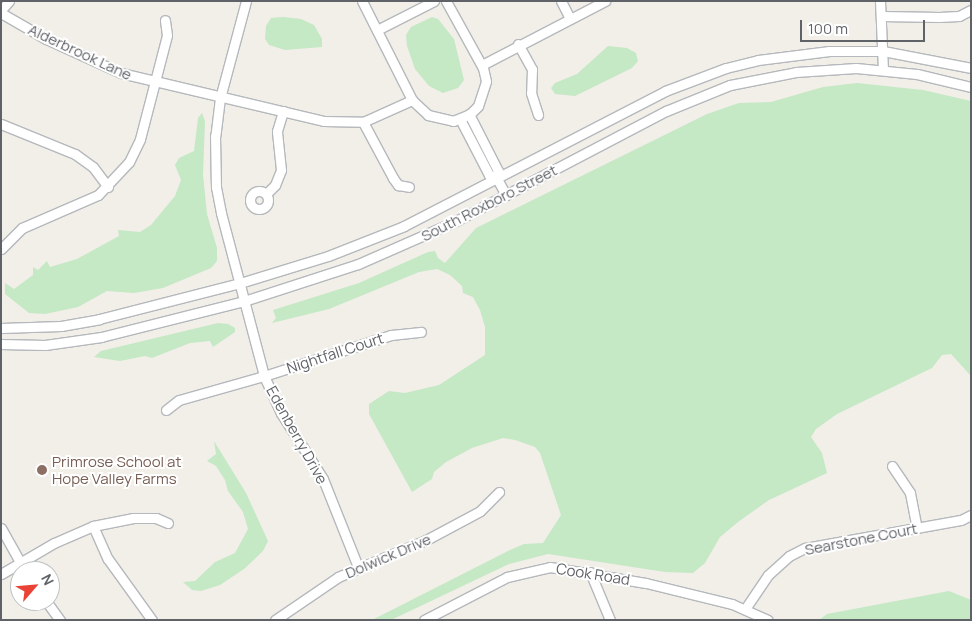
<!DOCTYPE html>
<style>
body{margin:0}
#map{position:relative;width:972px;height:621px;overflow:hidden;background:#f1efe8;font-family:Manrope,sans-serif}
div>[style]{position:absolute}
.green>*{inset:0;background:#c5e8c5}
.roads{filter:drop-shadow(1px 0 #b5b8bc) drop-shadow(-1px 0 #b5b8bc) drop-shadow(0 1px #b5b8bc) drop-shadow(0 -1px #b5b8bc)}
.minor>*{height:9px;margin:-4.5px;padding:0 4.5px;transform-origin:4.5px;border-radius:4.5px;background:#fff}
.minor>.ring{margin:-4.5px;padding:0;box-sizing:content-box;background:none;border:9px solid #fff;border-radius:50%}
.dots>*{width:14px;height:14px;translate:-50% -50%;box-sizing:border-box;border:2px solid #fff;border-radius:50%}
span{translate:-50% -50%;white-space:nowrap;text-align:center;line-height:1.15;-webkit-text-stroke:4px #fff;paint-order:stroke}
.street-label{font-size:15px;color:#5f6368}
.education-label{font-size:15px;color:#785e54}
.left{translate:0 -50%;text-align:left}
.frame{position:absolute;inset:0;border:2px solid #5f6368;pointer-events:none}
.north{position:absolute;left:10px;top:561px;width:50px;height:50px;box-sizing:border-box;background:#fff;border:1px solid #bfc1c3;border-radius:50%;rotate:63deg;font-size:14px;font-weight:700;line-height:20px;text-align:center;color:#5f6368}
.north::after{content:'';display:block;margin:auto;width:18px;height:22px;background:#ea4335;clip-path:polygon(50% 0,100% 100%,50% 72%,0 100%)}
.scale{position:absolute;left:800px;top:20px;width:125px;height:22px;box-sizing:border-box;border:2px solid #5f6368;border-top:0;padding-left:6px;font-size:15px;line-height:18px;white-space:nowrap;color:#5f6368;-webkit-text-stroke:4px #fff;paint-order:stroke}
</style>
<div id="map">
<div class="green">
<div style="clip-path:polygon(283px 17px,301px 19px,314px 25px,322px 39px,322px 47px,285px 50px,269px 45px,265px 39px,266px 26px,271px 18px)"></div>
<div style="clip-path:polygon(432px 17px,438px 19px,454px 39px,464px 80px,458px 88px,443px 93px,429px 86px,415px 69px,407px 46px,406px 35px,411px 27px)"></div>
<div style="clip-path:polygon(608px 46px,627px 48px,636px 53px,638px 61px,632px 68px,575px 96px,555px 94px,551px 88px,555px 83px,577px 74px)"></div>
<div style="clip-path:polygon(857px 83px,923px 90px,971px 101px,971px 376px,951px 354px,942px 355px,932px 368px,837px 414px,816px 429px,811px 437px,822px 453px,827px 473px,769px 500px,738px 522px,720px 537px,705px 563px,693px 573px,665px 572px,548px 554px,509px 564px,391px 620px,372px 620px,510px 550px,524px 544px,543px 543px,561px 515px,540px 453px,535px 447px,515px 440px,503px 438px,472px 448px,446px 462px,434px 472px,432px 479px,412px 492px,369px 414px,369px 404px,389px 391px,405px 393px,439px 385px,485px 355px,485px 327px,480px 310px,473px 297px,463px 293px,462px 286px,450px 275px,437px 269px,419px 272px,329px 309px,272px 323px,276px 318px,273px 310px,359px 283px,428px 252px,435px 251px,438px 258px,445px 263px,476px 228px,707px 114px,739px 103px,771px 102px,823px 87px)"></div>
<div style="clip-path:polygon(202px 113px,205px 121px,203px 175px,207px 214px,217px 248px,217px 261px,211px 268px,163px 288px,134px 293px,107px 291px,78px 307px,45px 314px,29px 313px,5px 294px,5px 283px,14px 289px,33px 275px,33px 267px,38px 270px,47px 261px,50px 267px,77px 259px,119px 236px,118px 230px,140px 232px,151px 225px,175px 196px,181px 180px,175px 165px,179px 158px,194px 151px,198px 118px)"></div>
<div style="clip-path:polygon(218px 323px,228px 324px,235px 328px,235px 332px,213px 347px,210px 341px,190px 343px,152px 358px,145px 356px,120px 361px,94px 357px,101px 351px)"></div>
<div style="clip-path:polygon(214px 441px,246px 493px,268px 541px,263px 551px,244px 569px,220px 585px,201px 591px,192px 590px,183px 582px,195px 581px,215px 562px,235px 553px,248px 529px,243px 512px,228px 491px,225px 480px,216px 466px,207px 461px,216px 454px)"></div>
<div style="clip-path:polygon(949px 591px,971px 600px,971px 620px,819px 620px,827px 614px)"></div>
</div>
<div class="roads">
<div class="minor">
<div style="left:246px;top:1px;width:100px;rotate:105deg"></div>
<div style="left:220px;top:98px;width:38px;rotate:97deg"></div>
<div style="left:215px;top:136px;width:51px;rotate:88.9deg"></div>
<div style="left:216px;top:187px;width:26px;rotate:79deg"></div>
<div style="left:221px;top:213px;width:169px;rotate:75.2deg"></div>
<div style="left:264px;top:376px;width:41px;rotate:65.3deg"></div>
<div style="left:281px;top:413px;width:78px;rotate:57.5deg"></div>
<div style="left:323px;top:479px;width:95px;rotate:68.3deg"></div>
<div style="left:362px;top:1px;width:111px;rotate:63.2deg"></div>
<div style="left:412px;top:100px;width:22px;rotate:43deg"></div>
<div style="left:428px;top:115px;width:26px;rotate:13deg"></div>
<div style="left:453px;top:121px;width:18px;rotate:-22deg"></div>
<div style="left:470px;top:114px;width:11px;rotate:-45deg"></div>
<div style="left:478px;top:106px;width:26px;rotate:-72deg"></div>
<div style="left:486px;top:81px;width:13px;rotate:-103deg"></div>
<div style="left:483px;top:68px;width:77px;rotate:-118.9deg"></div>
<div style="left:561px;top:1px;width:20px;rotate:63deg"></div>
<div style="left:880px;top:1px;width:69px;rotate:87.5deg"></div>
<div style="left:1px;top:10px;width:12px;rotate:-48deg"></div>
<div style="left:1px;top:13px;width:52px;rotate:30deg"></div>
<div style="left:46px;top:39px;width:82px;rotate:24.4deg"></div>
<div style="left:121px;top:73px;width:209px;rotate:13.3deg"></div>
<div style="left:324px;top:121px;width:39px;rotate:1deg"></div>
<div style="left:363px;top:122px;width:54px;rotate:-24.2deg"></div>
<div style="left:881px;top:16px;width:58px;rotate:1deg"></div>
<div style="left:939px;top:17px;width:20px;rotate:-3deg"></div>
<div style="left:959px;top:16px;width:13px;rotate:-27deg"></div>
<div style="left:377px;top:30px;width:64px;rotate:-27deg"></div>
<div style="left:518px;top:44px;width:29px;rotate:61deg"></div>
<div style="left:532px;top:69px;width:24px;rotate:92deg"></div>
<div style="left:531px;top:93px;width:23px;rotate:72deg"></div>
<div style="left:482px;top:65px;width:139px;rotate:-27.5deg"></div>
<div style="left:469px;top:114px;width:64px;rotate:63deg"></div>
<div style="left:498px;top:171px;width:6px;rotate:108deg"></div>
<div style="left:496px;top:177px;width:21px;rotate:61deg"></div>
<div style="left:460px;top:119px;width:63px;rotate:62.6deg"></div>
<div style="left:489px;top:175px;width:7px;rotate:16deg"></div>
<div style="left:363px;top:122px;width:64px;rotate:61.8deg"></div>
<div style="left:393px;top:178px;width:9px;rotate:54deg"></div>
<div style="left:398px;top:185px;width:11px;rotate:10deg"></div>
<div style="left:1px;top:124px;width:80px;rotate:22.1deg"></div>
<div style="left:75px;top:154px;width:22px;rotate:36deg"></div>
<div style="left:93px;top:167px;width:25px;rotate:53deg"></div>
<div class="ring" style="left:250px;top:191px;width:9px;height:9px"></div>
<div style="left:266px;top:194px;width:13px;rotate:-45deg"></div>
<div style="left:275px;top:185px;width:16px;rotate:-68deg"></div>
<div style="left:281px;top:170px;width:39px;rotate:-96deg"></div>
<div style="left:277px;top:131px;width:21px;rotate:-73deg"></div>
<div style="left:1px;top:249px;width:30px;rotate:-45deg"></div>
<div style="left:22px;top:228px;width:83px;rotate:-23.5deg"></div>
<div style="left:98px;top:195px;width:45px;rotate:-46.8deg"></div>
<div style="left:129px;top:162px;width:25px;rotate:-64deg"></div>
<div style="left:140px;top:139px;width:107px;rotate:-75.4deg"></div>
<div style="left:167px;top:35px;width:15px;rotate:-98deg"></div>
<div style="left:1px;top:328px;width:60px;rotate:-1.9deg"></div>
<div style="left:61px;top:326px;width:39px;rotate:-10deg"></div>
<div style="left:99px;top:319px;width:146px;rotate:-14.3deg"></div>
<div style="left:240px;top:283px;width:92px;rotate:-17.1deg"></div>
<div style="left:328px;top:256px;width:82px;rotate:-21.5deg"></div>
<div style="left:404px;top:226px;width:294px;rotate:-27.3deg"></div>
<div style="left:665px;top:91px;width:65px;rotate:-20.7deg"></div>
<div style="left:726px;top:68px;width:33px;rotate:-14deg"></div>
<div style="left:758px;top:60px;width:72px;rotate:-7.2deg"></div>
<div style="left:829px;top:51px;width:54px"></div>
<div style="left:883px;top:51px;width:90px;rotate:10.9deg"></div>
<div style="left:1px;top:344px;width:44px;rotate:1.3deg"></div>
<div style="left:45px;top:345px;width:57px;rotate:-8.1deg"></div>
<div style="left:101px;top:337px;width:147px;rotate:-14.1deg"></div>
<div style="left:244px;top:301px;width:120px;rotate:-18deg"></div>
<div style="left:358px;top:264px;width:109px;rotate:-23.7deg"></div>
<div style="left:458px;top:220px;width:235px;rotate:-27.7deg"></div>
<div style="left:666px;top:111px;width:69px;rotate:-22.1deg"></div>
<div style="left:730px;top:85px;width:67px;rotate:-11.1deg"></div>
<div style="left:796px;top:72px;width:60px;rotate:-3.8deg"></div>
<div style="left:856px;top:68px;width:61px;rotate:5.6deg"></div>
<div style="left:917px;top:74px;width:56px;rotate:13.5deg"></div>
<div style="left:166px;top:410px;width:16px;rotate:-38deg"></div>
<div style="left:179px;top:400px;width:88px;rotate:-15.8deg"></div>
<div style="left:264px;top:376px;width:133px;rotate:-17.9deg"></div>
<div style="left:391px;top:335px;width:30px;rotate:-6deg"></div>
<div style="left:892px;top:466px;width:32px;rotate:56deg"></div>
<div style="left:910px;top:493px;width:36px;rotate:79deg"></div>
<div style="left:93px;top:526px;width:36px;rotate:66deg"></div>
<div style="left:108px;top:559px;width:75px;rotate:54.2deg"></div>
<div style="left:1px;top:528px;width:49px;rotate:60.8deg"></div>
<div style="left:590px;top:572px;width:52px;rotate:67.4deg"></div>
<div style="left:1px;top:574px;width:61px;rotate:-30.3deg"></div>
<div style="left:54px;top:543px;width:43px;rotate:-23.6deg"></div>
<div style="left:93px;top:526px;width:41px;rotate:-11.3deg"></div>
<div style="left:133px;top:518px;width:23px"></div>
<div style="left:156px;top:518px;width:13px;rotate:23deg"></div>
<div style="left:46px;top:601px;width:24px;rotate:54deg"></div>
<div style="left:745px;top:609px;width:41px;rotate:-55.9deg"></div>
<div style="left:768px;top:575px;width:28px;rotate:-42deg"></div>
<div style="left:789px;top:556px;width:18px;rotate:-27deg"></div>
<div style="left:805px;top:548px;width:158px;rotate:-10.2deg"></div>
<div style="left:961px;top:520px;width:11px;rotate:-27deg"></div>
<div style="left:275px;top:620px;width:76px;rotate:-34.3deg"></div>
<div style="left:338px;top:577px;width:95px;rotate:-22.8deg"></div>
<div style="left:426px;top:540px;width:61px;rotate:-28.2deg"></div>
<div style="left:480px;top:511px;width:27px;rotate:-45deg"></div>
<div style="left:424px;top:620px;width:93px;rotate:-27.4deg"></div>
<div style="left:507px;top:577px;width:44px;rotate:-13.1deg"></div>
<div style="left:550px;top:567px;width:97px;rotate:9.5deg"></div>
<div style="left:646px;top:583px;width:89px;rotate:13.7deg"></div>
<div style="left:732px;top:604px;width:39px;rotate:24deg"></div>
</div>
</div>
<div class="dots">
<div style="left:42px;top:470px;background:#8d6e63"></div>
</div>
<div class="street-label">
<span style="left:80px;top:52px;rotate:25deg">Alderbrook Lane</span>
<span style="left:489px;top:203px;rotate:-27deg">South Roxboro Street</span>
<span style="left:335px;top:353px;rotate:-18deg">Nightfall Court</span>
<span style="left:297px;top:435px;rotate:61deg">Edenberry Drive</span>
<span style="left:861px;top:539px;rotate:-11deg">Searstone Court</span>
<span style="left:388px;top:556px;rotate:-23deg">Dolwick Drive</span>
<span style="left:593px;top:574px;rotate:9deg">Cook Road</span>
</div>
<div class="education-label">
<span class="left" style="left:52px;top:470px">Primrose School at<br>Hope Valley Farms</span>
</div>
<div class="frame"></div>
<div class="north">N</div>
<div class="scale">100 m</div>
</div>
